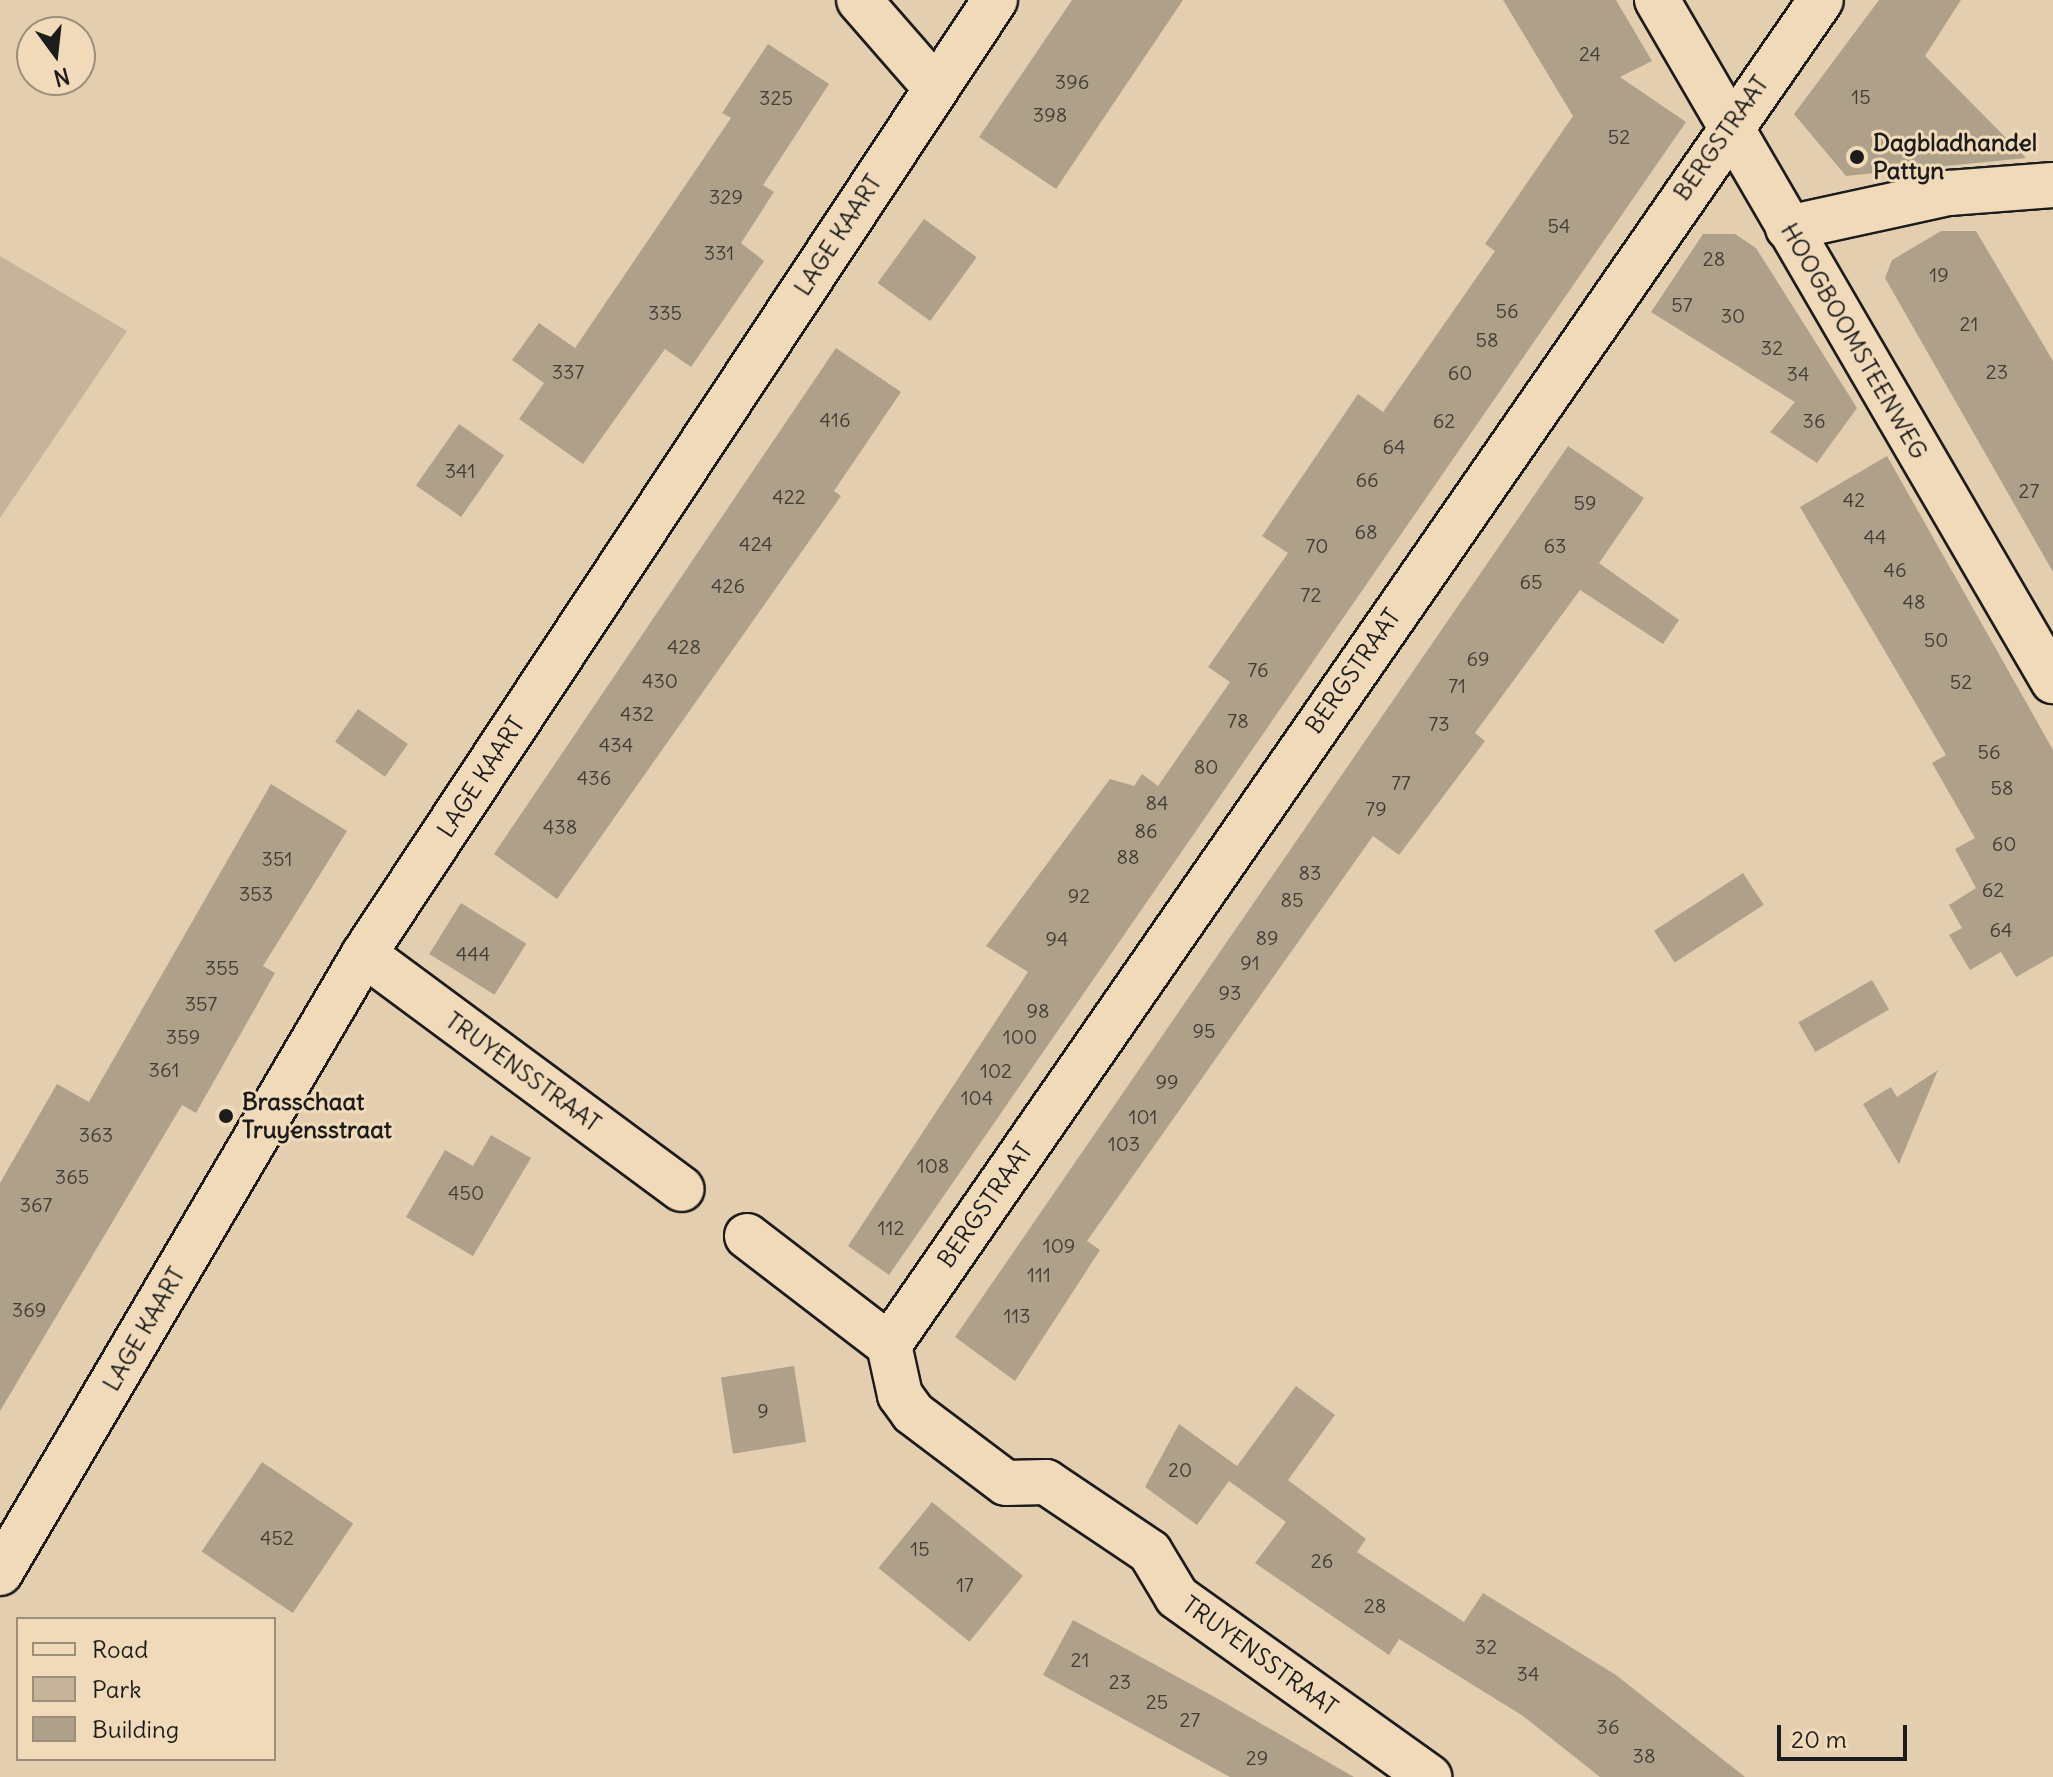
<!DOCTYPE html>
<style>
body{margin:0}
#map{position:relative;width:2053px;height:1777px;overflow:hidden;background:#e3cfb0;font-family:Delius,sans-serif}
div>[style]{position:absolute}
.green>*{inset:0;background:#c6b49a}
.building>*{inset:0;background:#afa089;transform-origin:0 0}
.roads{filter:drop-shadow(2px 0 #1c1c1c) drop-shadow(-2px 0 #1c1c1c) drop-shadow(0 2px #1c1c1c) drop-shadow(0 -2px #1c1c1c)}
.minor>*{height:44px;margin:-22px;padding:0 22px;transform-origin:22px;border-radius:22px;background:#f0dab9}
.dots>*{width:22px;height:22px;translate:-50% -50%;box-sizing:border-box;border:4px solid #f0dab9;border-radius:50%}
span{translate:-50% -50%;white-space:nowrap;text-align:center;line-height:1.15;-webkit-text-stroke:6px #f0dab9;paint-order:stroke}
.number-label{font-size:20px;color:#413d37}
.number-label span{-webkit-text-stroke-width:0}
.street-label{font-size:24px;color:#1c1c1c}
.poi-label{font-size:24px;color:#1c1c1c;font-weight:700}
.left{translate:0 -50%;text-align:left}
.legend{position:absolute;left:16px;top:1617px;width:260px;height:144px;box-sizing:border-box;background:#f0dab9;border:2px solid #9b8e7a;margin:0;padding:10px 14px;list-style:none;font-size:24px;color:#1c1c1c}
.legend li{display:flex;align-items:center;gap:16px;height:40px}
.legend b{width:40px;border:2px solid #9b8e7a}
.north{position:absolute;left:16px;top:16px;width:80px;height:80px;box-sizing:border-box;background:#f0dab9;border:2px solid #9b8e7a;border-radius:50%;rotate:165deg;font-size:22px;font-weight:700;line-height:32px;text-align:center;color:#1c1c1c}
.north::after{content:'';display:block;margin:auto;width:28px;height:36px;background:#1c1c1c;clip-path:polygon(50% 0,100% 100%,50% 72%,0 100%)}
.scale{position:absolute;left:1777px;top:1725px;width:130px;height:36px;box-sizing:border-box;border:4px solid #1c1c1c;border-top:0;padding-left:10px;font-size:24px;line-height:28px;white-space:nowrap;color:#1c1c1c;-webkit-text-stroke:6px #f0dab9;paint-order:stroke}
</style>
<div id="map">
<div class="green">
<div style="clip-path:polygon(0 256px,127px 331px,0 518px)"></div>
</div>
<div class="building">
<div style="clip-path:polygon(1072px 0,1183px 0,1056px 189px,979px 137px)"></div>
<div style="clip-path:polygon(1503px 0,1616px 0,1652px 61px,1620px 77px,1686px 122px,889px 1275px,848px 1246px,1028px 972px,986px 946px,1110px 779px,1134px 786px,1142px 774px,1158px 786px,1230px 682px,1208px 667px,1288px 553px,1262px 536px,1358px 394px,1383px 412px,1495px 251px,1485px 244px,1573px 116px)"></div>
<div style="clip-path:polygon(1879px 0,1961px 0,1925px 56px,2026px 158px,1846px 176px,1794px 114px)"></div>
<div style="clip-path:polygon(768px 44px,829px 84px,763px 185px,774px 192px,741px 243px,764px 261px,691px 367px,665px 349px,583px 464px,519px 419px,544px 383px,512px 360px,539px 323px,575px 348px,731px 118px,722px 113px)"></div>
<div style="left:924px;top:219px;width:65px;height:79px;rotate:36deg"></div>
<div style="clip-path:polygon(1941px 231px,1976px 231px,2053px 361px,2053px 572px,1885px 278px,1892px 260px)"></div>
<div style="clip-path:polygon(1703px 234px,1735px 234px,1756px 248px,1857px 408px,1817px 463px,1770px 432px,1795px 402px,1651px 312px)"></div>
<div style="clip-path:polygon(836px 348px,901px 392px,834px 491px,841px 496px,557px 899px,494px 854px)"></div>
<div style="left:459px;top:424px;width:55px;height:75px;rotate:35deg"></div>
<div style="clip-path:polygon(1568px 446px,1644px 498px,1599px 563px,1679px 620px,1663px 644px,1580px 590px,1475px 733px,1485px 741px,1399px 855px,1373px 836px,1087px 1241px,1100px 1250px,1015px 1381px,955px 1337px)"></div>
<div style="clip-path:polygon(1887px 456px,2053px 750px,2053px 956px,2016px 977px,2001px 952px,1970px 970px,1949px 935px,1962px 928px,1949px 905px,1976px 888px,1955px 849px,1975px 838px,1932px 763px,1946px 755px,1800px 507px)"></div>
<div style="left:358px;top:709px;width:61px;height:40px;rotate:35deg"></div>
<div style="clip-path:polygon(271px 784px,347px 831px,263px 966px,275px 973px,196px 1113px,182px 1105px,0 1411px,0 1183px,57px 1084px,89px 1102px)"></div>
<div style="left:1743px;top:873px;width:38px;height:106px;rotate:57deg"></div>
<div style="left:461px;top:903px;width:77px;height:60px;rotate:32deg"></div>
<div style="left:1872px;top:980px;width:34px;height:85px;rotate:60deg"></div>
<div style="clip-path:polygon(1938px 1070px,1899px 1164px,1863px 1104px,1891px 1087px,1897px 1097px)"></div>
<div style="clip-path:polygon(491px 1135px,531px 1158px,473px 1256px,406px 1217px,445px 1150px,473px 1166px)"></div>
<div style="left:794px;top:1366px;width:77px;height:74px;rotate:81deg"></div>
<div style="clip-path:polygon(1296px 1386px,1335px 1415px,1288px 1480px,1366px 1539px,1357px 1552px,1464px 1622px,1483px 1593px,1616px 1675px,1745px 1777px,1600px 1777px,1523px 1716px,1399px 1639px,1389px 1655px,1255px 1563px,1286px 1522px,1229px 1481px,1197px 1525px,1145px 1487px,1179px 1424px,1237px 1466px)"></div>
<div style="left:262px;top:1462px;width:110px;height:108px;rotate:34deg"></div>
<div style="left:932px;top:1502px;width:117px;height:85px;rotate:39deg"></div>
<div style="clip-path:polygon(1073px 1620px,1220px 1700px,1354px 1777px,1230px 1777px,1043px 1675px)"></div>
</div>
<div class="roads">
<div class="minor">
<div style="left:859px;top:0;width:116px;rotate:48.9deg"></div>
<div style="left:1657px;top:0;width:788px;rotate:59.82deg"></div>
<div style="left:1788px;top:228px;width:165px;rotate:-12.3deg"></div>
<div style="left:1949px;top:193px;width:104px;rotate:-4.4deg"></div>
<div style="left:364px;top:954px;width:395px;rotate:36.5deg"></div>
<div style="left:747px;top:1236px;width:179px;rotate:37.5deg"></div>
<div style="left:889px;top:1345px;width:51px;rotate:77.6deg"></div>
<div style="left:900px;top:1395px;width:22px;rotate:54deg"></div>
<div style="left:913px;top:1413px;width:116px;rotate:37deg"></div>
<div style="left:1006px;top:1483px;width:40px;rotate:-1.4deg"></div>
<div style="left:1046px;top:1482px;width:125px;rotate:33.9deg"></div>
<div style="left:1150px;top:1552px;width:52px;rotate:59deg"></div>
<div style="left:1177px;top:1597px;width:310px;rotate:35.5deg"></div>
<div style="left:889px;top:1345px;width:1636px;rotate:-55.28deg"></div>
<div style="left:0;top:1573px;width:718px;rotate:-59.54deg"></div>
<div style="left:364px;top:954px;width:1144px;rotate:-56.52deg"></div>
</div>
</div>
<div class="dots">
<div style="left:1857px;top:157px;background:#1c1c1c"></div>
<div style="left:226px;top:1116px;background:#1c1c1c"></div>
</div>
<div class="number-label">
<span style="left:1590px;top:53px">24</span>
<span style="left:1072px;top:81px">396</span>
<span style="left:1861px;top:96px">15</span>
<span style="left:776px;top:97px">325</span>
<span style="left:1050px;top:114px">398</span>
<span style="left:1619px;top:136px">52</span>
<span style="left:726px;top:196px">329</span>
<span style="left:1559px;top:225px">54</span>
<span style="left:719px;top:252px">331</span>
<span style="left:1714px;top:258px">28</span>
<span style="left:1939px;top:274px">19</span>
<span style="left:1682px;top:304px">57</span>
<span style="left:1507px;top:310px">56</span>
<span style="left:665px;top:312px">335</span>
<span style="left:1733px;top:315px">30</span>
<span style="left:1969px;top:323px">21</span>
<span style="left:1487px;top:339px">58</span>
<span style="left:1772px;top:347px">32</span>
<span style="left:568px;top:371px">337</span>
<span style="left:1997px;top:371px">23</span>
<span style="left:1460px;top:372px">60</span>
<span style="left:1798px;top:373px">34</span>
<span style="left:835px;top:419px">416</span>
<span style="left:1444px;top:420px">62</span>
<span style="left:1814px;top:420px">36</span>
<span style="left:1394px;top:446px">64</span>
<span style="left:460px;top:470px">341</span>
<span style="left:1367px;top:479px">66</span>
<span style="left:2029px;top:490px">27</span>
<span style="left:789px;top:496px">422</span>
<span style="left:1854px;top:499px">42</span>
<span style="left:1585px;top:502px">59</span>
<span style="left:1366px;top:531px">68</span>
<span style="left:1875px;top:536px">44</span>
<span style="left:756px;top:543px">424</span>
<span style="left:1317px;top:545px">70</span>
<span style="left:1555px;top:545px">63</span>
<span style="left:1895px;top:569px">46</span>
<span style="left:1531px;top:581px">65</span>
<span style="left:728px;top:585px">426</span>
<span style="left:1311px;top:594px">72</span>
<span style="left:1914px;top:601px">48</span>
<span style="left:1936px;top:639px">50</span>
<span style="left:684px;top:646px">428</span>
<span style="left:1478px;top:658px">69</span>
<span style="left:1258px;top:669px">76</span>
<span style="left:660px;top:680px">430</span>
<span style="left:1961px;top:681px">52</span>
<span style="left:1457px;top:685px">71</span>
<span style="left:637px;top:713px">432</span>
<span style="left:1238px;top:720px">78</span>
<span style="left:1439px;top:723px">73</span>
<span style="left:616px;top:744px">434</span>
<span style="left:1989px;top:751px">56</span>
<span style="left:1206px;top:766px">80</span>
<span style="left:594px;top:777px">436</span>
<span style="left:1401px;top:782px">77</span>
<span style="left:2002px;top:787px">58</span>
<span style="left:1157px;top:802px">84</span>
<span style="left:1376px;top:808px">79</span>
<span style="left:560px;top:826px">438</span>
<span style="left:1146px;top:830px">86</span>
<span style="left:2004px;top:843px">60</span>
<span style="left:1128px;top:856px">88</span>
<span style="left:277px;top:858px">351</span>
<span style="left:1310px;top:872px">83</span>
<span style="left:1993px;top:889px">62</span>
<span style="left:256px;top:893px">353</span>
<span style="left:1079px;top:895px">92</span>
<span style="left:1292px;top:899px">85</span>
<span style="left:2001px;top:929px">64</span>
<span style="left:1267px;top:937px">89</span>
<span style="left:1057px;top:938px">94</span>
<span style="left:473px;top:953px">444</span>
<span style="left:1250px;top:962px">91</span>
<span style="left:222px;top:967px">355</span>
<span style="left:1230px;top:992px">93</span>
<span style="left:201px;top:1003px">357</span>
<span style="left:1038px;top:1010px">98</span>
<span style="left:1204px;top:1030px">95</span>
<span style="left:183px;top:1036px">359</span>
<span style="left:1020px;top:1036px">100</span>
<span style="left:164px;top:1069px">361</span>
<span style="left:996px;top:1070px">102</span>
<span style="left:1167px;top:1081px">99</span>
<span style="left:977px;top:1097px">104</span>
<span style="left:1143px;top:1116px">101</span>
<span style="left:96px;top:1134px">363</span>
<span style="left:1124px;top:1143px">103</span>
<span style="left:933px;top:1165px">108</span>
<span style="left:72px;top:1176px">365</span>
<span style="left:466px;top:1192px">450</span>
<span style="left:36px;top:1204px">367</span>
<span style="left:891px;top:1227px">112</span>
<span style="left:1059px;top:1245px">109</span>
<span style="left:1039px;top:1274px">111</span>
<span style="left:29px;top:1309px">369</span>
<span style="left:1017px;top:1315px">113</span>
<span style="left:763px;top:1410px">9</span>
<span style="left:1180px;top:1469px">20</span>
<span style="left:277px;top:1537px">452</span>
<span style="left:920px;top:1548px">15</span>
<span style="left:1322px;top:1560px">26</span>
<span style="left:965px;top:1584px">17</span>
<span style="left:1375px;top:1605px">28</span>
<span style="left:1486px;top:1646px">32</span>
<span style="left:1080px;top:1659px">21</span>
<span style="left:1528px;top:1673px">34</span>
<span style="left:1120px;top:1681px">23</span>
<span style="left:1157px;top:1701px">25</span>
<span style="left:1190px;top:1719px">27</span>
<span style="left:1608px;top:1726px">36</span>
<span style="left:1644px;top:1755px">38</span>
<span style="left:1257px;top:1757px">29</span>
</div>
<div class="street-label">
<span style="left:1721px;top:138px;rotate:-55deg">BERGSTRAAT</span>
<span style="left:838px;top:235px;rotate:-57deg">LAGE KAART</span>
<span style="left:1854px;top:341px;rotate:60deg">HOOGBOOMSTEENWEG</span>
<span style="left:1353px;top:671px;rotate:-55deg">BERGSTRAAT</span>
<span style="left:481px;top:777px;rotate:-57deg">LAGE KAART</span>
<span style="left:523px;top:1072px;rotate:36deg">TRUYENSSTRAAT</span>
<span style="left:985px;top:1205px;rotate:-55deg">BERGSTRAAT</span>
<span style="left:144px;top:1329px;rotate:-60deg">LAGE KAART</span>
<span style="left:1260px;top:1656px;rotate:36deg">TRUYENSSTRAAT</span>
</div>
<div class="poi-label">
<span class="left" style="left:1873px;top:157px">Dagbladhandel<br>Pattyn</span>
<span class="left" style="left:242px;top:1116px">Brasschaat<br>Truyensstraat</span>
</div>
<ul class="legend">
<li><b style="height:10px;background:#f0dab9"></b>Road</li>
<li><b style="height:22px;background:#c6b49a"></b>Park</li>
<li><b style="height:22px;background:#afa089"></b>Building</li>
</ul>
<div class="north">N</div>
<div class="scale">20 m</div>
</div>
